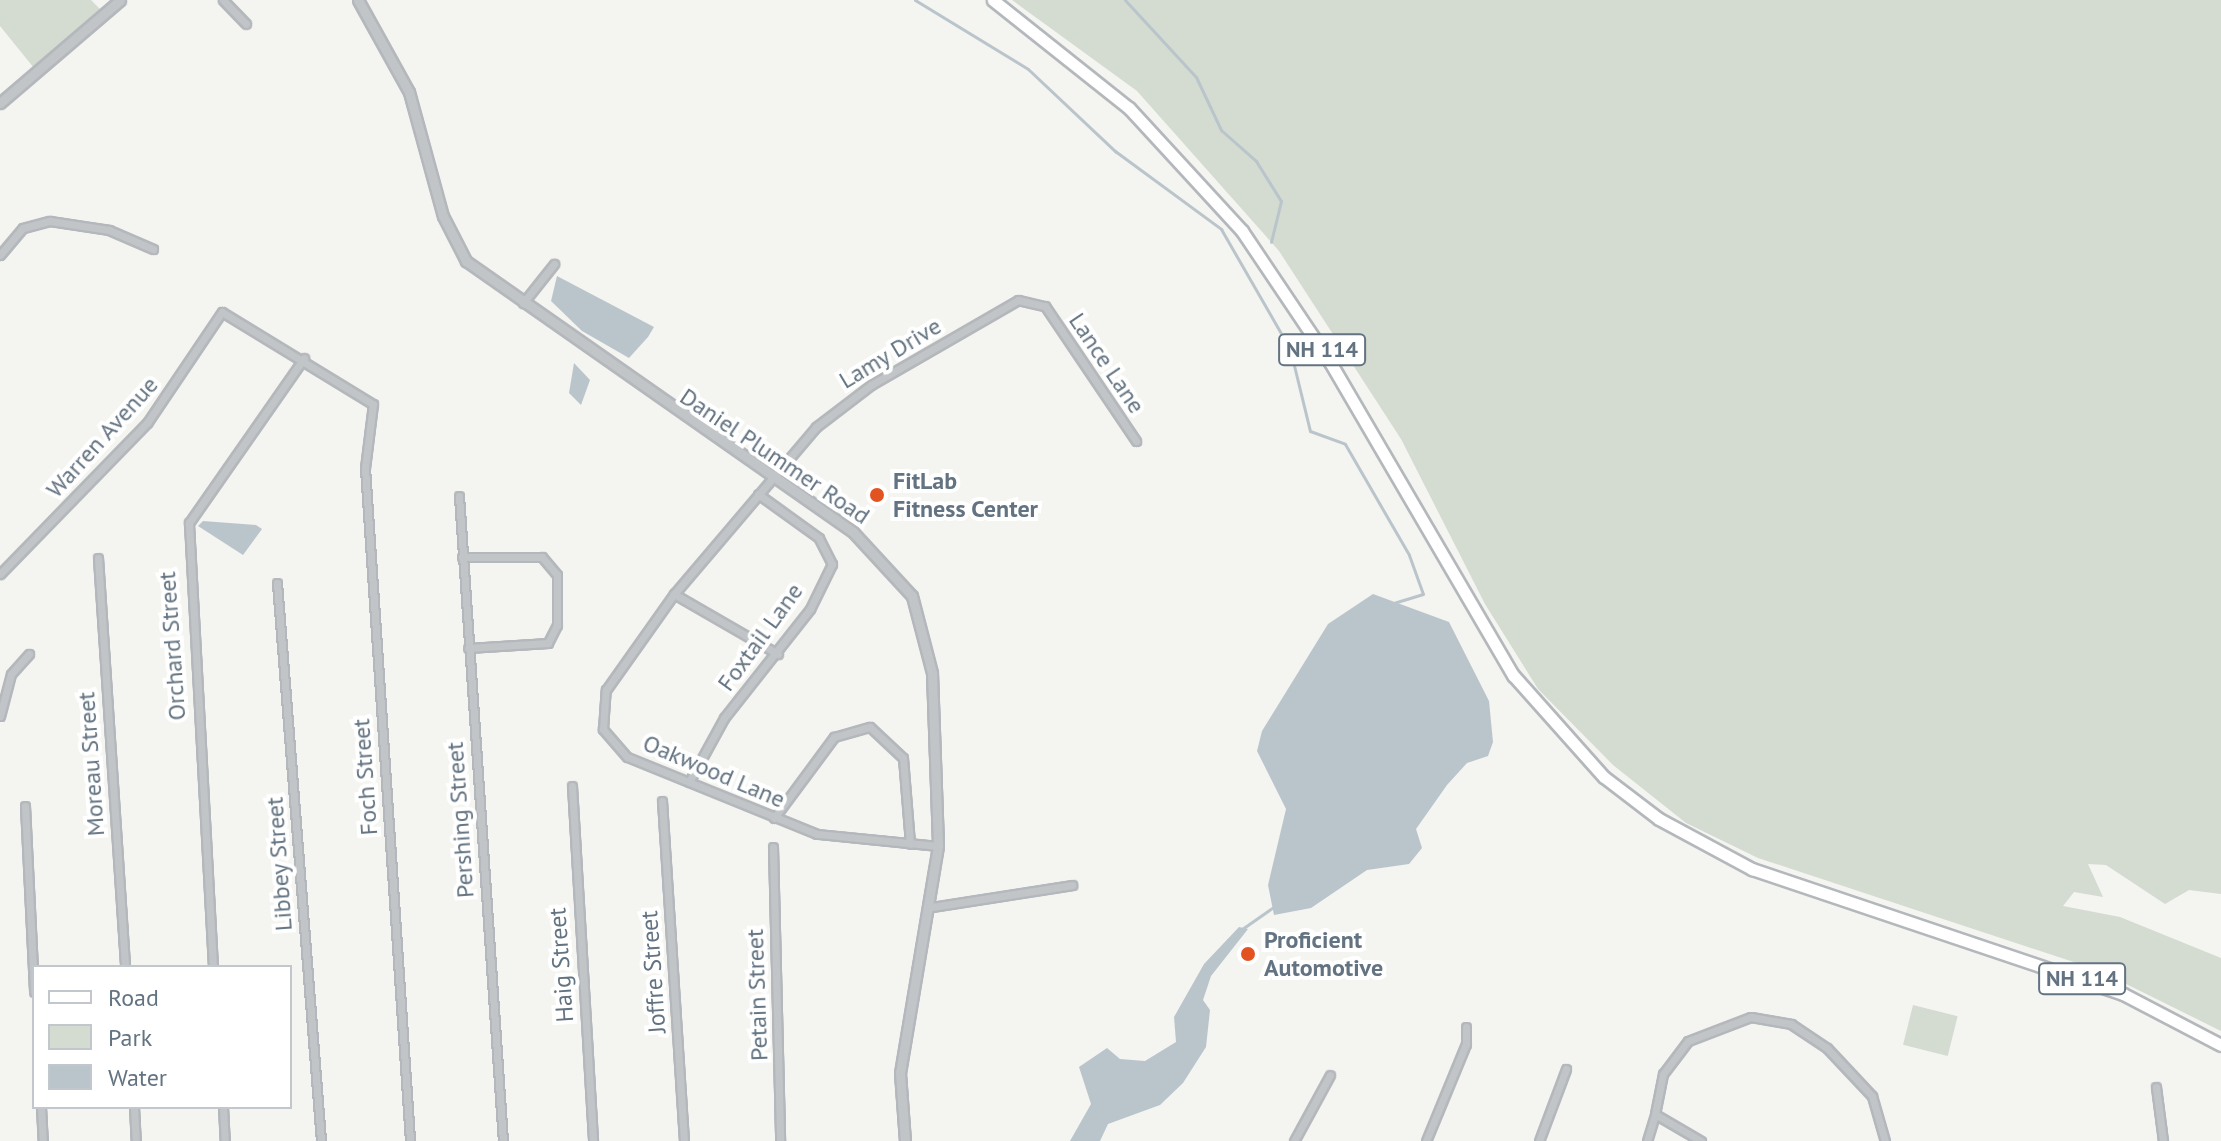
<!DOCTYPE html>
<style>
body{margin:0}
#map{position:relative;width:2221px;height:1141px;overflow:hidden;background:#f4f4f0;font-family:"PT Sans",sans-serif}
div>[style]{position:absolute}
.green>*{inset:0;background:#d4dbd1;transform-origin:0 0}
.water>*{inset:0;background:#bac5cb}
.stream>*{height:3px;margin:-1.5px;padding:0 1.5px;transform-origin:1.5px;border-radius:1.5px;background:#bac5cb}
.roads{filter:drop-shadow(2px 0 #b4b8bc) drop-shadow(-2px 0 #b4b8bc) drop-shadow(0 2px #b4b8bc) drop-shadow(0 -2px #b4b8bc)}
.minor>*{height:7px;margin:-3.5px;padding:0 3.5px;transform-origin:3.5px;border-radius:3.5px;background:#c1c5c8}
.tertiary>*{height:9px;margin:-4.5px;padding:0 4.5px;transform-origin:4.5px;border-radius:4.5px;background:#c1c5c8}
.primary>*{height:11px;margin:-5.5px;padding:0 5.5px;transform-origin:5.5px;border-radius:5.5px;background:#fff}
.dots>*{width:22px;height:22px;translate:-50% -50%;box-sizing:border-box;border:4px solid #fff;border-radius:50%}
span{translate:-50% -50%;white-space:nowrap;text-align:center;line-height:1.15;-webkit-text-stroke:8px #fff;paint-order:stroke}
.shield-label span{padding:2px 6px;background:#fff;border:2px solid;border-radius:6px;-webkit-text-stroke-width:0}
.shield-label{font-size:22px;color:#637381;font-weight:700}
.street-label{font-size:24px;color:#637381}
.poi-label{font-size:24px;color:#637381;font-weight:700}
.left{translate:0 -50%;text-align:left}
.legend{position:absolute;left:32px;top:965px;width:260px;height:144px;box-sizing:border-box;background:#fff;border:2px solid #c1c7cd;margin:0;padding:10px 14px;list-style:none;font-size:24px;color:#637381}
.legend li{display:flex;align-items:center;gap:16px;height:40px}
.legend b{width:40px;border:2px solid #c1c7cd}
</style>
<div id="map">
<div class="green">
<div style="clip-path:polygon(0 0,91px 0,100px 9px,34px 68px,0 26px)"></div>
<div style="clip-path:polygon(1012px 0,2221px 0,2221px 894px,2189px 890px,2165px 904px,2106px 865px,2088px 864px,2103px 897px,2074px 892px,2063px 906px,2120px 917px,2221px 958px,2221px 1031px,2098px 970px,1758px 858px,1686px 823px,1613px 765px,1538px 689px,1485px 604px,1401px 439px,1279px 251px,1137px 91px)"></div>
<div style="left:1913px;top:1005px;width:46px;height:41px;rotate:14deg"></div>
</div>
<div class="water">
<div style="clip-path:polygon(557px 276px,654px 327px,648px 337px,629px 358px,582px 331px,551px 301px)"></div>
<div style="clip-path:polygon(574px 363px,590px 380px,581px 405px,569px 393px)"></div>
<div style="clip-path:polygon(203px 521px,256px 525px,262px 529px,243px 555px,198px 526px)"></div>
<div style="clip-path:polygon(1373px 594px,1449px 622px,1489px 701px,1493px 742px,1488px 756px,1467px 763px,1447px 785px,1416px 829px,1422px 848px,1409px 864px,1367px 870px,1311px 908px,1274px 915px,1268px 885px,1286px 809px,1257px 751px,1262px 731px,1328px 624px)"></div>
<div style="clip-path:polygon(1239px 927px,1248px 929px,1211px 976px,1203px 1000px,1210px 1010px,1206px 1047px,1183px 1083px,1160px 1105px,1108px 1124px,1100px 1141px,1070px 1141px,1091px 1104px,1079px 1067px,1107px 1048px,1120px 1059px,1145px 1061px,1176px 1042px,1174px 1017px,1204px 964px)"></div>
</div>
<div class="stream">
<div style="left:915px;top:0;width:132px;rotate:31.4deg"></div>
<div style="left:1028px;top:69px;width:120px;rotate:43.3deg"></div>
<div style="left:1115px;top:151px;width:132px;rotate:36.3deg"></div>
<div style="left:1221px;top:229px;width:138px;rotate:60.1deg"></div>
<div style="left:1290px;top:349px;width:84px;rotate:76.3deg"></div>
<div style="left:1310px;top:431px;width:37px;rotate:20deg"></div>
<div style="left:1345px;top:444px;width:128px;rotate:60deg"></div>
<div style="left:1409px;top:555px;width:41px;rotate:70.3deg"></div>
<div style="left:1423px;top:594px;width:30px;rotate:163deg"></div>
<div style="left:1125px;top:0;width:105px;rotate:47.3deg"></div>
<div style="left:1196px;top:77px;width:59px;rotate:64.7deg"></div>
<div style="left:1221px;top:130px;width:47px;rotate:41.5deg"></div>
<div style="left:1256px;top:161px;width:47px;rotate:58deg"></div>
<div style="left:1281px;top:201px;width:42px;rotate:103.7deg"></div>
<div style="left:1242px;top:929px;width:39px;rotate:-35deg"></div>
</div>
<div class="roads">
<div class="minor">
<div style="left:223px;top:0;width:33px;rotate:46deg"></div>
<div style="left:0;top:255px;width:35px;rotate:-50deg"></div>
<div style="left:23px;top:228px;width:28px;rotate:-15deg"></div>
<div style="left:50px;top:221px;width:60px;rotate:8.7deg"></div>
<div style="left:109px;top:230px;width:48px;rotate:23.4deg"></div>
<div style="left:523px;top:303px;width:50px;rotate:-51.5deg"></div>
<div style="left:459px;top:496px;width:646px;rotate:86.1deg"></div>
<div style="left:462px;top:557px;width:80px"></div>
<div style="left:542px;top:557px;width:23px;rotate:50deg"></div>
<div style="left:557px;top:575px;width:50px;rotate:90deg"></div>
<div style="left:557px;top:625px;width:20px;rotate:117deg"></div>
<div style="left:548px;top:643px;width:80px;rotate:176.4deg"></div>
<div style="left:98px;top:558px;width:410px;rotate:86.2deg"></div>
<div style="left:0;top:574px;width:211px;rotate:-45.8deg"></div>
<div style="left:147px;top:423px;width:134px;rotate:-56deg"></div>
<div style="left:222px;top:312px;width:177px;rotate:31.4deg"></div>
<div style="left:373px;top:404px;width:64px;rotate:97.1deg"></div>
<div style="left:365px;top:468px;width:675px;rotate:86.17deg"></div>
<div style="left:277px;top:583px;width:560px;rotate:85.49deg"></div>
<div style="left:674px;top:594px;width:120px;rotate:30deg"></div>
<div style="left:0;top:716px;width:43px;rotate:-75.3deg"></div>
<div style="left:11px;top:674px;width:27px;rotate:-48deg"></div>
<div style="left:689px;top:782px;width:73px;rotate:-61.3deg"></div>
<div style="left:724px;top:718px;width:139px;rotate:-51.7deg"></div>
<div style="left:810px;top:609px;width:50px;rotate:-63.9deg"></div>
<div style="left:832px;top:564px;width:29px;rotate:-117deg"></div>
<div style="left:819px;top:538px;width:75px;rotate:-144.2deg"></div>
<div style="left:572px;top:786px;width:356px;rotate:86.6deg"></div>
<div style="left:662px;top:801px;width:341px;rotate:86.3deg"></div>
<div style="left:25px;top:806px;width:186px;rotate:87.2deg"></div>
<div style="left:774px;top:818px;width:101px;rotate:-53.5deg"></div>
<div style="left:834px;top:737px;width:37px;rotate:-16deg"></div>
<div style="left:870px;top:727px;width:45px;rotate:43.2deg"></div>
<div style="left:903px;top:758px;width:86px;rotate:85.3deg"></div>
<div style="left:938px;top:846px;width:122px;rotate:-174.3deg"></div>
<div style="left:817px;top:834px;width:205px;rotate:-157.9deg"></div>
<div style="left:627px;top:757px;width:37px;rotate:-131deg"></div>
<div style="left:603px;top:729px;width:39px;rotate:-86deg"></div>
<div style="left:606px;top:690px;width:118px;rotate:-54.7deg"></div>
<div style="left:674px;top:594px;width:219px;rotate:-49.6deg"></div>
<div style="left:816px;top:427px;width:69px;rotate:-37.4deg"></div>
<div style="left:871px;top:385px;width:170px;rotate:-30deg"></div>
<div style="left:1018px;top:300px;width:28px;rotate:13deg"></div>
<div style="left:1045px;top:306px;width:163px;rotate:56deg"></div>
<div style="left:773px;top:847px;width:294px;rotate:88.6deg"></div>
<div style="left:932px;top:907px;width:142px;rotate:-8.9deg"></div>
<div style="left:213px;top:967px;width:445px;rotate:-93.1deg"></div>
<div style="left:189px;top:523px;width:201px;rotate:-55.1deg"></div>
<div style="left:2156px;top:1087px;width:54px;rotate:82.6deg"></div>
<div style="left:41px;top:1107px;width:34px;rotate:87deg"></div>
<div style="left:134px;top:1107px;width:34px;rotate:87deg"></div>
<div style="left:223px;top:1107px;width:34px;rotate:87deg"></div>
<div style="left:1294px;top:1141px;width:75px;rotate:-61.4deg"></div>
<div style="left:1426px;top:1141px;width:105px;rotate:-67.6deg"></div>
<div style="left:1466px;top:1044px;width:17px;rotate:-90deg"></div>
<div style="left:1539px;top:1141px;width:77px;rotate:-69.4deg"></div>
<div style="left:1647px;top:1141px;width:28px;rotate:-73deg"></div>
<div style="left:1701px;top:1141px;width:53px;rotate:-149.6deg"></div>
<div style="left:1655px;top:1114px;width:41px;rotate:-78.7deg"></div>
<div style="left:1663px;top:1074px;width:41px;rotate:-52.9deg"></div>
<div style="left:1688px;top:1041px;width:67px;rotate:-20.9deg"></div>
<div style="left:1751px;top:1017px;width:41px;rotate:9.9deg"></div>
<div style="left:1791px;top:1024px;width:43px;rotate:33.7deg"></div>
<div style="left:1827px;top:1048px;width:66px;rotate:46.8deg"></div>
<div style="left:1872px;top:1096px;width:47px;rotate:73.9deg"></div>
</div>
<div class="tertiary">
<div style="left:358px;top:0;width:105px;rotate:61deg"></div>
<div style="left:409px;top:92px;width:129px;rotate:74.7deg"></div>
<div style="left:443px;top:216px;width:51px;rotate:62.9deg"></div>
<div style="left:466px;top:261px;width:472px;rotate:35deg"></div>
<div style="left:853px;top:532px;width:87px;rotate:47.3deg"></div>
<div style="left:912px;top:596px;width:80px;rotate:75.4deg"></div>
<div style="left:932px;top:673px;width:173px;rotate:88deg"></div>
<div style="left:938px;top:846px;width:230px;rotate:99.5deg"></div>
<div style="left:900px;top:1073px;width:68px;rotate:85.8deg"></div>
<div style="left:0;top:103px;width:158px;rotate:-40.6deg"></div>
</div>
<div class="primary">
<div style="left:993px;top:0;width:174px;rotate:38.5deg"></div>
<div style="left:1129px;top:108px;width:167px;rotate:47.4deg"></div>
<div style="left:1242px;top:231px;width:158px;rotate:56.1deg"></div>
<div style="left:1330px;top:362px;width:363px;rotate:59.7deg"></div>
<div style="left:1513px;top:675px;width:137px;rotate:48.3deg"></div>
<div style="left:1604px;top:777px;width:69px;rotate:37.4deg"></div>
<div style="left:1659px;top:819px;width:106px;rotate:28.3deg"></div>
<div style="left:1752px;top:869px;width:391px;rotate:18.6deg"></div>
<div style="left:2123px;top:994px;width:110px;rotate:27.5deg"></div>
</div>
</div>
<div class="dots">
<div style="left:877px;top:495px;background:#e35321"></div>
<div style="left:1248px;top:954px;background:#e35321"></div>
</div>
<div class="shield-label">
<span style="left:1322px;top:350px">NH 114</span>
<span style="left:2082px;top:979px">NH 114</span>
</div>
<div class="street-label">
<span style="left:890px;top:353px;rotate:-31deg">Lamy Drive</span>
<span style="left:1107px;top:363px;rotate:56deg">Lance Lane</span>
<span style="left:102px;top:437px;rotate:-48deg">Warren Avenue</span>
<span style="left:775px;top:456px;rotate:34deg">Daniel Plummer Road</span>
<span style="left:760px;top:637px;rotate:-54deg">Foxtail Lane</span>
<span style="left:172px;top:646px;rotate:-94deg">Orchard Street</span>
<span style="left:91px;top:764px;rotate:-94deg">Moreau Street</span>
<span style="left:714px;top:771px;rotate:23deg">Oakwood Lane</span>
<span style="left:365px;top:777px;rotate:-94deg">Foch Street</span>
<span style="left:460px;top:820px;rotate:-94deg">Pershing Street</span>
<span style="left:279px;top:864px;rotate:-94deg">Libbey Street</span>
<span style="left:561px;top:965px;rotate:-94deg">Haig Street</span>
<span style="left:653px;top:972px;rotate:-94deg">Joffre Street</span>
<span style="left:757px;top:995px;rotate:-92deg">Petain Street</span>
</div>
<div class="poi-label">
<span class="left" style="left:893px;top:495px">FitLab<br>Fitness Center</span>
<span class="left" style="left:1264px;top:954px">Proficient<br>Automotive</span>
</div>
<ul class="legend">
<li><b style="height:10px;background:#fff"></b>Road</li>
<li><b style="height:22px;background:#d4dbd1"></b>Park</li>
<li><b style="height:22px;background:#bac5cb"></b>Water</li>
</ul>
</div>
